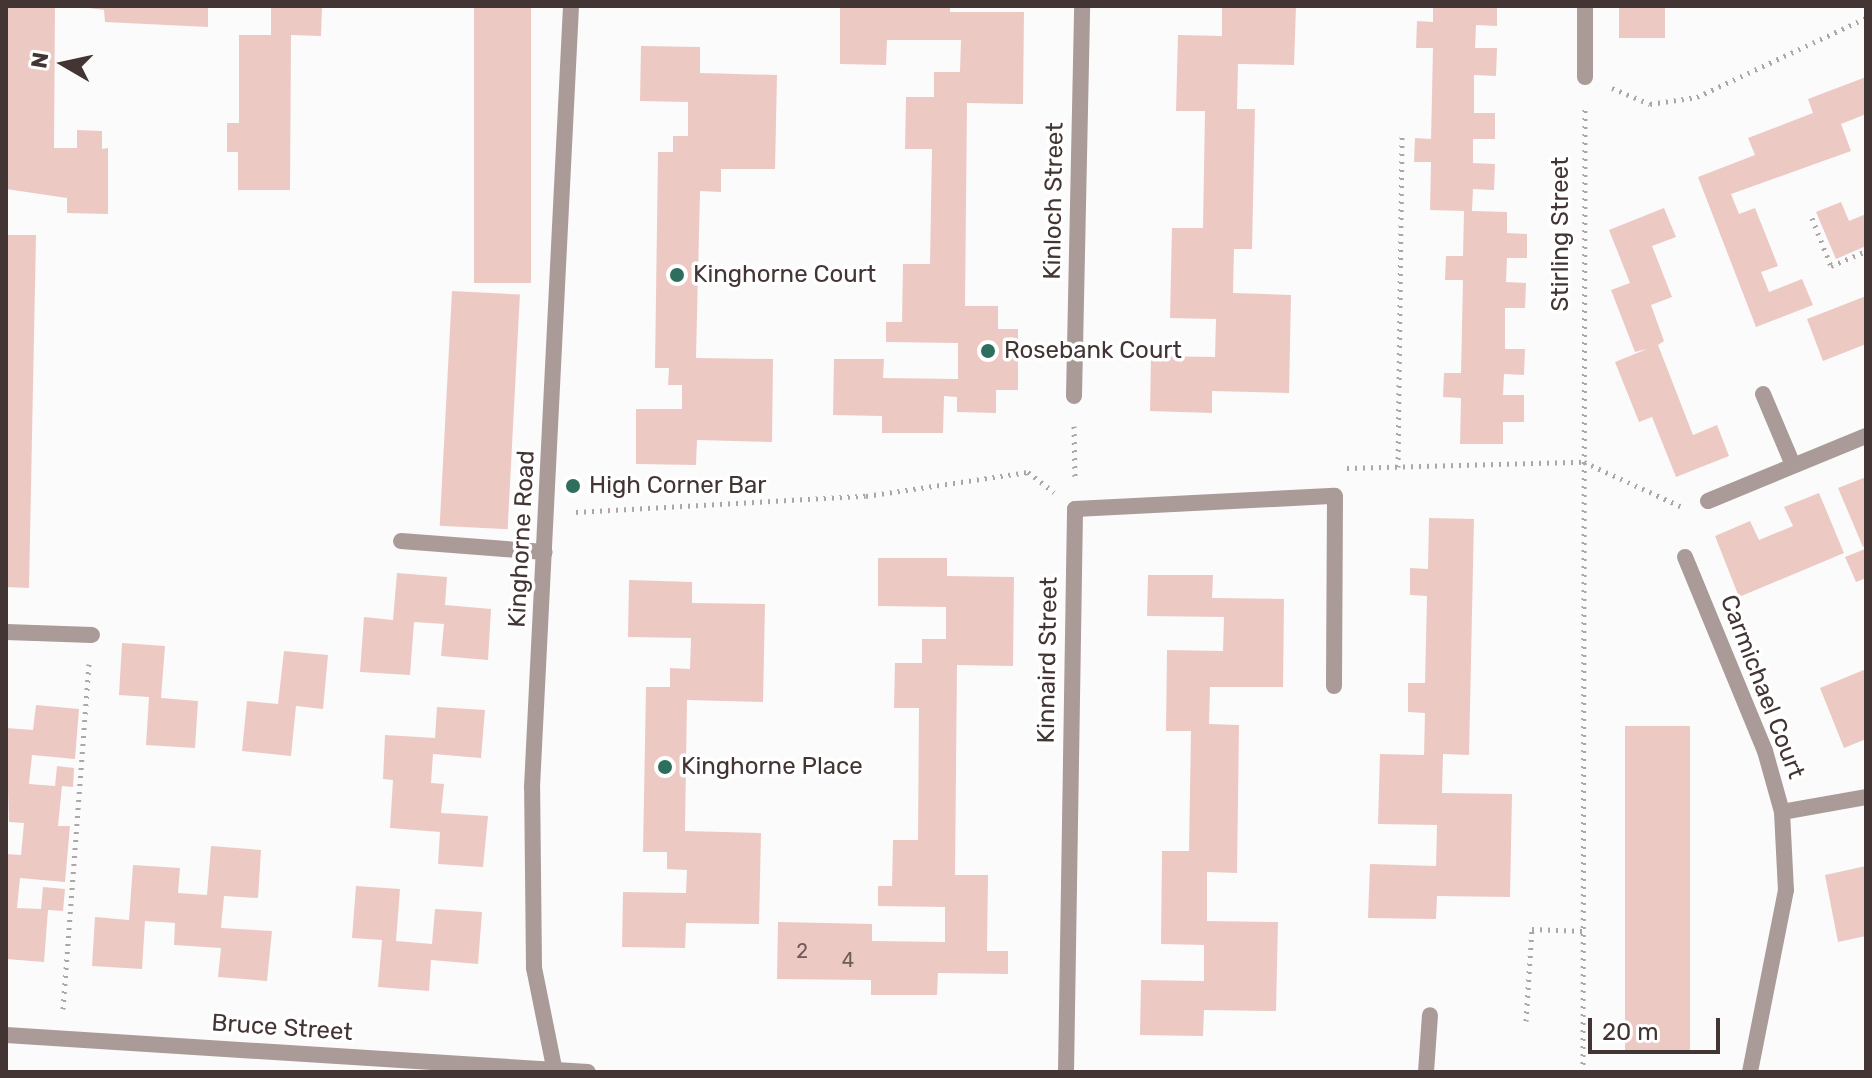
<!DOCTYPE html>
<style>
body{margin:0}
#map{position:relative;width:1872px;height:1078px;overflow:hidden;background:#fbfbfb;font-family:Rubik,sans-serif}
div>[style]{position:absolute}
.building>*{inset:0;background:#edc9c4;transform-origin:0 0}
.path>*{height:5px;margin-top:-2.5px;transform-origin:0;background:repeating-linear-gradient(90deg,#aca6a5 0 2px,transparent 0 8px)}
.service>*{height:16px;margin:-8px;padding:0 8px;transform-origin:8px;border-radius:8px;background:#aa9a98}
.minor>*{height:16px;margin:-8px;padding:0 8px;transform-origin:8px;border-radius:8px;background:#aa9a98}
.tertiary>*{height:16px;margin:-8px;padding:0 8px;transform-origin:8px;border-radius:8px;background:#aa9a98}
.dots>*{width:22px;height:22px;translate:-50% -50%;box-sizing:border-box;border:4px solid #fff;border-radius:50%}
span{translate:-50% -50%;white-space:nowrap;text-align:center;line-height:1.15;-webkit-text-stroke:7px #fff;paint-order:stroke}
.number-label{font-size:20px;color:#6e5a57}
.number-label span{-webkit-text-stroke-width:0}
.street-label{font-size:24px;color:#433533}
.poi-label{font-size:24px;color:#433533}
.left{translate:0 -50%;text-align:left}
.frame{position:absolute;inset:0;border:8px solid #433533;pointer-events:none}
.north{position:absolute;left:24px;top:24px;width:80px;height:80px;-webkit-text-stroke:6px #fff;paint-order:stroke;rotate:279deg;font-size:22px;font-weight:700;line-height:32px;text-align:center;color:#433533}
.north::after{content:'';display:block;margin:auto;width:28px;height:36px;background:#433533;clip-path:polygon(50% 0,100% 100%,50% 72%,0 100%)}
.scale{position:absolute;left:1588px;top:1018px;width:132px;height:36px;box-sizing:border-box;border:4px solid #433533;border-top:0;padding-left:10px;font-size:24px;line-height:28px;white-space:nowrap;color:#433533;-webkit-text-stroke:6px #fff;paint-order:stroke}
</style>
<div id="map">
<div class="building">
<div style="clip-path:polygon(6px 6px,55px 6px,54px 148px,77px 148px,77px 130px,102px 131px,102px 149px,108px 148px,108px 214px,67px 213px,67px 198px,6px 189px)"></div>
<div style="clip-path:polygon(73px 6px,208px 6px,208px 27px,105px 22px,104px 10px)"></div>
<div style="clip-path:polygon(271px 6px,322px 6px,321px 36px,291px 35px,290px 190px,238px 190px,238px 152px,227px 152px,227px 123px,239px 123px,239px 35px,271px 35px)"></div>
<div style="left:474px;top:6px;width:57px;height:277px"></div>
<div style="clip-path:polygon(950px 6px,950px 12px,1024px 12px,1023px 104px,967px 103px,965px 306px,998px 306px,998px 329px,1018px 329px,1018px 390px,996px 390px,996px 413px,957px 412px,957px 397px,944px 396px,943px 433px,882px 433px,882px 416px,833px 415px,834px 359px,884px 359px,883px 378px,958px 379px,958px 343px,886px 342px,886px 322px,902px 322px,903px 264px,930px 264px,932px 149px,905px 149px,906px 97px,934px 97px,934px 72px,960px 72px,961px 40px,887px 40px,886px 65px,840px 64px,840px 8px)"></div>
<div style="clip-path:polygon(1222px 6px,1296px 6px,1294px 65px,1238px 64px,1237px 109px,1255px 109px,1252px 249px,1234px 249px,1233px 293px,1291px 295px,1289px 393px,1212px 391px,1212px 413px,1150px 411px,1151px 356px,1215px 357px,1216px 319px,1170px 318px,1172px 228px,1203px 228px,1205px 111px,1176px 111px,1178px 35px,1222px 36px)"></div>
<div style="clip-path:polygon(1433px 6px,1497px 6px,1497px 26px,1476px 25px,1475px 48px,1497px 48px,1496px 76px,1474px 75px,1474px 113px,1495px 113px,1495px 139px,1473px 139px,1473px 163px,1495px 164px,1494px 190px,1473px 189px,1472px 211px,1507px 212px,1507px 233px,1527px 234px,1527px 258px,1507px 258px,1506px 282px,1526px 283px,1525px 308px,1505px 308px,1505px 349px,1525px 349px,1524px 375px,1504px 374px,1503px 395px,1524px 395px,1524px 422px,1503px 422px,1503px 444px,1460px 444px,1461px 398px,1443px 397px,1444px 373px,1461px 373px,1463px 280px,1445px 280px,1446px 256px,1463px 256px,1464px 211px,1430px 210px,1431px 162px,1414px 162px,1415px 138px,1431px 139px,1432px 94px,1433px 48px,1416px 48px,1417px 21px,1433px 22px)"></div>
<div style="left:1619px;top:6px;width:46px;height:32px"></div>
<div style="clip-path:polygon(641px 46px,700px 47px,700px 73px,777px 75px,775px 169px,721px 169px,721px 192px,700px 191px,696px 358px,773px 359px,772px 442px,697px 440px,696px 465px,636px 464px,636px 409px,682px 409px,682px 385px,668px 385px,669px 368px,655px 368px,658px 152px,673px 152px,673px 136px,688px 136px,688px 102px,640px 101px)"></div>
<div style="clip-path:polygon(1866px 77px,1866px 114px,1841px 124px,1851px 151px,1731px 194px,1739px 214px,1755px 208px,1778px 266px,1761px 272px,1769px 292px,1802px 279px,1813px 305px,1756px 327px,1698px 177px,1755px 155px,1748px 138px,1813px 113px,1808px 99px)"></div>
<div style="clip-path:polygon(1841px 202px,1849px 221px,1866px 214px,1866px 246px,1836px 259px,1816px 212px)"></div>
<div style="clip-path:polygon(1664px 208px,1676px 237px,1652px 246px,1672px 297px,1651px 305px,1664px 341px,1658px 345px,1693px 435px,1717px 425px,1729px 456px,1676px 477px,1652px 417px,1639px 422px,1615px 362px,1647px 349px,1635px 352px,1611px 290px,1630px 283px,1609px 230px)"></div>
<div style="clip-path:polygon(6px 235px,36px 235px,29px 588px,6px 587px)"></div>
<div style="left:452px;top:291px;width:68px;height:235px;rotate:3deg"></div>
<div style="clip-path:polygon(1866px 296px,1866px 344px,1823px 361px,1807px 319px)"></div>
<div style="clip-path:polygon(1866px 477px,1866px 545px,1863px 547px,1838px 488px)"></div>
<div style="clip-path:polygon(1819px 493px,1844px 553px,1739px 597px,1715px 536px,1750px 521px,1759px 540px,1793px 526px,1784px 507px)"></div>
<div style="clip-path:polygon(1429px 518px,1474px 519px,1469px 755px,1443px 754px,1442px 793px,1512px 794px,1510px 897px,1437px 896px,1436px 919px,1368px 918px,1370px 864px,1436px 866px,1437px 825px,1378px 824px,1380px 754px,1424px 755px,1425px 713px,1408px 712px,1408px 683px,1425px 683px,1427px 596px,1410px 595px,1410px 568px,1428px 569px)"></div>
<div style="clip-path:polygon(1865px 549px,1866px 578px,1856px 582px,1845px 557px)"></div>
<div style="clip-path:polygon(878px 558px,947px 558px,947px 576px,1014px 577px,1013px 666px,957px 665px,955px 875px,988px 875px,987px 951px,1008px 951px,1008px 974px,938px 973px,937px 995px,871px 995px,871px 980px,777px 979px,778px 922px,872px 924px,872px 941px,945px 942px,945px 907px,878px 906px,878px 886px,892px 886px,893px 840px,918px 840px,919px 708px,894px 708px,895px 663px,922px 663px,922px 639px,946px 639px,946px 607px,878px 606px)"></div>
<div style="clip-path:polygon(397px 573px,447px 577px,445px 605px,491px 609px,488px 660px,441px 656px,444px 624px,414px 622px,410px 675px,360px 672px,364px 617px,393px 620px)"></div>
<div style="clip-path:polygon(1148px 575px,1213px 575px,1212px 598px,1284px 599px,1283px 687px,1210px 687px,1209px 724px,1239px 725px,1237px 873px,1207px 872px,1207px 921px,1278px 922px,1276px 1011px,1204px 1010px,1203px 1036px,1140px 1035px,1141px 980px,1204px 981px,1204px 945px,1161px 944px,1162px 851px,1189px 851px,1191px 731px,1166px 731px,1167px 650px,1223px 651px,1224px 617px,1147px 616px)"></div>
<div style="clip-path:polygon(629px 580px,692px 582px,692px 603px,765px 604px,763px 702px,687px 700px,685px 831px,761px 833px,759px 924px,686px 923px,685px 948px,622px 947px,623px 892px,686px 893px,687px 870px,667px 869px,667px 852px,643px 852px,646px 687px,670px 687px,670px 668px,690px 669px,691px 638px,628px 637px)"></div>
<div style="clip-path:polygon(122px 643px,165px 646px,161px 698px,198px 701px,195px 748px,146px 745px,149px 697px,119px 695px)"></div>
<div style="clip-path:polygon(284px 651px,328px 655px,323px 709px,296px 706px,291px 756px,242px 751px,247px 701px,278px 704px)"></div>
<div style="clip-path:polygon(1866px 669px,1866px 739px,1844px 748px,1820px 688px)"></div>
<div style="clip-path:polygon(36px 705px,79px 709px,75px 759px,32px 755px,29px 784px,55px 786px,57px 766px,74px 768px,73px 787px,62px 786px,58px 826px,70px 826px,65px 882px,20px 878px,17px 908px,41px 909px,43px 887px,65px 889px,63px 911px,48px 910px,44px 962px,6px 959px,6px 854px,21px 855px,24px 823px,9px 822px,6px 728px,33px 730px)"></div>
<div style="clip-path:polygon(437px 707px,485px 710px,481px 758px,433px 754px,431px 783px,444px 784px,441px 813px,488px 816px,483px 867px,438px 864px,440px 832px,390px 828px,393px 780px,383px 779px,385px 735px,435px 738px)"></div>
<div style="left:1625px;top:726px;width:65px;height:328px"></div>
<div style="clip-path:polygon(211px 846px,261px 850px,258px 898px,224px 896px,221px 928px,272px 931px,267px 981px,218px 977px,221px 948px,174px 945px,175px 923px,145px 921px,142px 969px,92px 966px,95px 917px,129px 920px,133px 865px,180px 868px,178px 893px,207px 895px)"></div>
<div style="clip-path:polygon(1866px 866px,1866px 936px,1838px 942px,1825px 875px)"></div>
<div style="clip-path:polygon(356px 886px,400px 889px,396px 941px,432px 944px,435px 909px,482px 912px,478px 964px,431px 960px,429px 991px,378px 987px,382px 940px,352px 938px)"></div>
</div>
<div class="path">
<div style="left:1612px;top:88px;width:41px;rotate:22.8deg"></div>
<div style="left:1650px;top:104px;width:48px;rotate:-8.5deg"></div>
<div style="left:1697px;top:97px;width:187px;rotate:-25.1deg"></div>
<div style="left:1812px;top:218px;width:52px;rotate:68.4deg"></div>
<div style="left:1831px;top:266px;width:38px;rotate:-23deg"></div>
<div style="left:1074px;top:426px;width:54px;rotate:88.9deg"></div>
<div style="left:1398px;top:467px;width:332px;rotate:-89.3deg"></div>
<div style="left:1347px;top:468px;width:237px;rotate:-1.5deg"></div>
<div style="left:1584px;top:462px;width:106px;rotate:24.6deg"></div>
<div style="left:576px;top:512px;width:290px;rotate:-3.2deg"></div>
<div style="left:866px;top:496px;width:164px;rotate:-8.4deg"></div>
<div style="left:1028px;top:472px;width:33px;rotate:38deg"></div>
<div style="left:63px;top:1009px;width:346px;rotate:-85.7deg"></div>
<div style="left:1526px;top:1021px;width:92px;rotate:-86.3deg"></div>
<div style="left:1532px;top:929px;width:51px;rotate:2.2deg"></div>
<div style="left:1583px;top:1072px;width:966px;rotate:-89.88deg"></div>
</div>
<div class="service">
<div style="left:401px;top:541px;width:144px;rotate:4.4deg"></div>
<div style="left:6px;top:632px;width:86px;rotate:2deg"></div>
<div style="left:1334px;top:686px;width:190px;rotate:-89.7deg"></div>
<div style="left:1426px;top:1072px;width:57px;rotate:-86deg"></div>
</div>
<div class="minor">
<div style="left:1585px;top:6px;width:71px;rotate:90deg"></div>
<div style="left:1763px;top:394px;width:77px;rotate:67.1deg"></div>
<div style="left:1074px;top:396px;width:390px;rotate:-88.8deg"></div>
<div style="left:1708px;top:501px;width:171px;rotate:-22.4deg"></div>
<div style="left:1685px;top:557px;width:210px;rotate:67.6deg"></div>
<div style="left:1765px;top:751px;width:63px;rotate:74.4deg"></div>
<div style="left:1782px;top:812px;width:78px;rotate:87.1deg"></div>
<div style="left:1786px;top:890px;width:186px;rotate:101.2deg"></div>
<div style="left:1782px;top:812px;width:85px;rotate:-10.1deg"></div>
<div style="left:6px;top:1035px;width:583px;rotate:3.64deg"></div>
<div style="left:1066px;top:1072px;width:563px;rotate:-89.08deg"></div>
<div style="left:1075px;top:509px;width:260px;rotate:-2.9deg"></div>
</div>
<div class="tertiary">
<div style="left:555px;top:1072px;width:106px;rotate:-101.4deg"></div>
<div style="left:534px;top:968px;width:181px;rotate:-90.6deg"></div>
<div style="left:532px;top:787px;width:782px;rotate:-87.14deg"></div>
</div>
<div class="dots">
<div style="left:677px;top:275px;background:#2e6e5c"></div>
<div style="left:988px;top:351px;background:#2e6e5c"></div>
<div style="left:573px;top:486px;background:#2e6e5c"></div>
<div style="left:665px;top:767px;background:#2e6e5c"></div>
</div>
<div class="number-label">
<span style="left:802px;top:951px">2</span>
<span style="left:848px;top:960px">4</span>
</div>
<div class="street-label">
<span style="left:1054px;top:201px;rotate:-89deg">Kinloch Street</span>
<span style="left:1561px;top:234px;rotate:-90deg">Stirling Street</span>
<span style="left:522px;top:539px;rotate:-87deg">Kinghorne Road</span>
<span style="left:1048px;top:660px;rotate:-89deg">Kinnaird Street</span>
<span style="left:1762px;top:687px;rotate:69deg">Carmichael Court</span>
<span style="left:282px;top:1028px;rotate:4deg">Bruce Street</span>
</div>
<div class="poi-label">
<span class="left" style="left:693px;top:275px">Kinghorne Court</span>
<span class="left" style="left:1004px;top:351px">Rosebank Court</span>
<span class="left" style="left:589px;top:486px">High Corner Bar</span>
<span class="left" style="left:681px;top:767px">Kinghorne Place</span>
</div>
<div class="frame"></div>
<div class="north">N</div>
<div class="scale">20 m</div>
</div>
